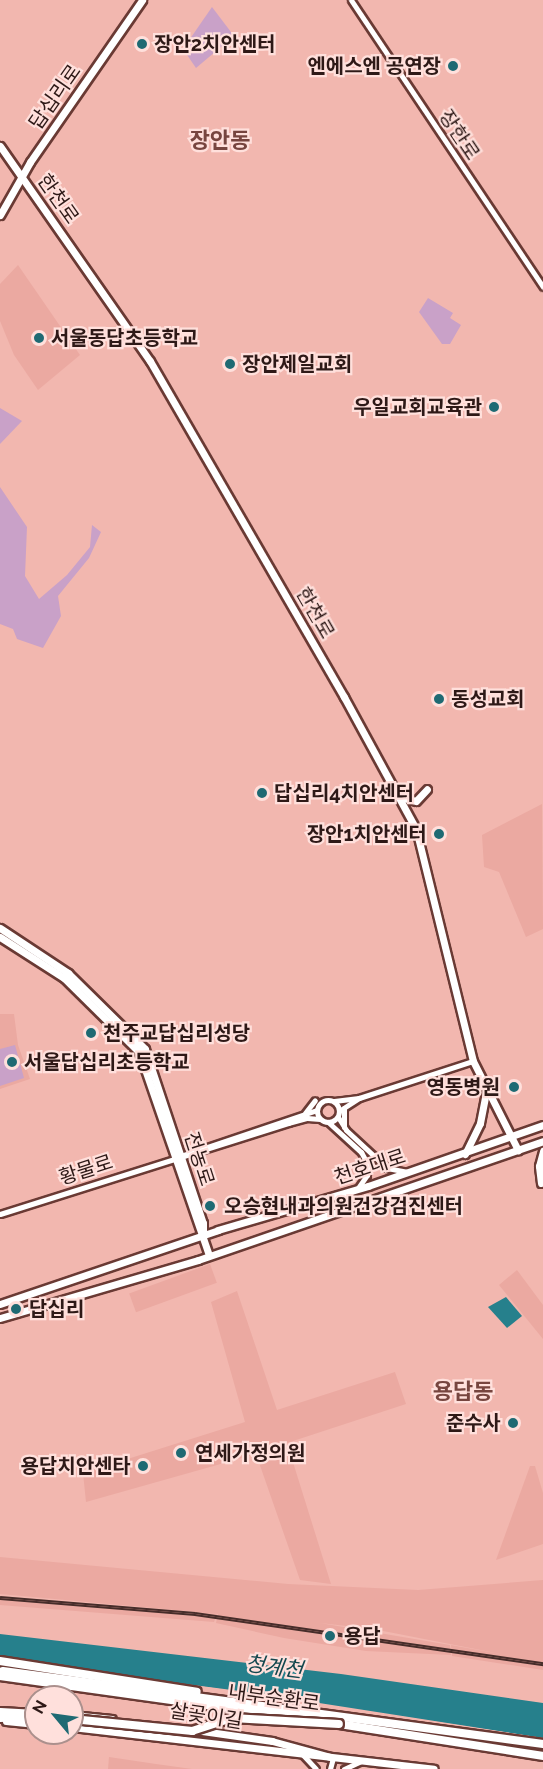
<!DOCTYPE html>
<meta charset="utf-8">
<style>
body{margin:0}
#map{position:relative;width:543px;height:1769px;overflow:hidden;background:#f2b7af;font-family:Raleway,"Noto Sans KR",sans-serif}
div>[style]{position:absolute}
.built>*{inset:0;background:#eba9a1;transform-origin:0 0}
.green>*{inset:0;background:#c9a1c8}
.water>*{inset:0;background:#26808c}
.pier>*{inset:0;background:#f2b7af}
.roads{filter:drop-shadow(2px 0 #6a3a34) drop-shadow(-2px 0 #6a3a34) drop-shadow(0 2px #6a3a34) drop-shadow(0 -2px #6a3a34)}
.minor>*{height:5px;margin:-2.5px;padding:0 2.5px;transform-origin:2.5px;border-radius:2.5px;background:#fff}
.minor>.ring{margin:-2.5px;padding:0;box-sizing:content-box;background:none;border:5px solid #fff;border-radius:50%}
.major>*{height:7px;margin:-3.5px;padding:0 3.5px;transform-origin:3.5px;border-radius:3.5px;background:#fff}
.highway>*{height:8px;margin:-4px;padding:0 4px;transform-origin:4px;border-radius:4px;background:#fff}
.rail>*{height:4px;margin-top:-2px;transform-origin:0;background:repeating-linear-gradient(90deg,#ffe0dc 0 4.5px,#472d2a 0 9px);box-sizing:border-box;border-block:2px solid #472d2a}
.bridges{filter:drop-shadow(2px 0 #6a3a34) drop-shadow(-2px 0 #6a3a34) drop-shadow(0 2px #6a3a34) drop-shadow(0 -2px #6a3a34)}
.highway-bridge>*{height:8px;margin:-4px;padding:0 4px;transform-origin:4px;border-radius:4px;background:#fff}
.dots>*{width:16px;height:16px;translate:-50% -50%;box-sizing:border-box;border:3px solid #ffe0dc;border-radius:50%}
span{translate:-50% -50%;white-space:nowrap;text-align:center;line-height:1.15;-webkit-text-stroke:4.5px #ffe0dc;paint-order:stroke}
.poi-label{font-size:20px;color:#2e1917;font-weight:700}
.left{translate:0 -50%;text-align:left}
.right{translate:-100% -50%;text-align:right}
.street-label{font-size:20px;color:#2e1917}
.water-label{font-size:21px;color:#14474e;font-style:italic}
.quarter-label{font-size:22px;color:#77453f;font-weight:700}
.north{position:absolute;left:24px;top:1685px;width:60px;height:60px;box-sizing:border-box;background:#ffe0dc;border:2px solid #ab908d;border-radius:50%;rotate:299deg;font-size:16px;font-weight:700;line-height:24px;text-align:center;color:#2e1917}
.north::after{content:'';display:block;margin:auto;width:21px;height:27px;background:#1f6a73;clip-path:polygon(50% 0,100% 100%,50% 72%,0 100%)}
</style>
<div id="map">
<div class="built">
<div style="clip-path:polygon(18px 265px,80px 355px,38px 390px,14px 355px,0 321px,0 284px)"></div>
<div style="clip-path:polygon(542px 804px,543px 929px,526px 937px,499px 872px,484px 867px,482px 835px)"></div>
<div style="clip-path:polygon(0 1014px,14px 1014px,18px 1045px,30px 1079px,0 1089px)"></div>
<div style="left:210px;top:1264px;width:20px;height:86px;rotate:70deg"></div>
<div style="clip-path:polygon(517px 1270px,543px 1305px,543px 1339px,499px 1285px)"></div>
<div style="clip-path:polygon(237px 1291px,277px 1410px,395px 1372px,406px 1404px,287px 1443px,331px 1584px,300px 1580px,256px 1454px,86px 1502px,83px 1473px,245px 1422px,211px 1302px)"></div>
<div style="clip-path:polygon(530px 1466px,535px 1466px,543px 1493px,543px 1544px,496px 1560px)"></div>
<div style="clip-path:polygon(0 1557px,288px 1584px,418px 1590px,543px 1580px,543px 1670px,452px 1656px,451px 1645px,506px 1655px,373px 1629px,320px 1623px,450px 1645px,451px 1655px,366px 1651px,284px 1638px,216px 1623px,218px 1614px,0 1594px)"></div>
<div style="clip-path:polygon(0 1596px,106px 1605px,217px 1614px,214px 1622px,0 1605px)"></div>
<div style="clip-path:polygon(109px 1757px,156px 1764px,192px 1769px,108px 1769px)"></div>
</div>
<div class="green">
<div style="clip-path:polygon(212px 7px,234px 36px,196px 68px,183px 49px)"></div>
<div style="clip-path:polygon(428px 298px,453px 313px,450px 318px,461px 325px,450px 344px,442px 344px,419px 312px)"></div>
<div style="clip-path:polygon(0 408px,22px 421px,0 444px)"></div>
<div style="clip-path:polygon(0 487px,27px 527px,25px 576px,39px 599px,67px 575px,90px 547px,92px 525px,101px 532px,89px 558px,58px 596px,61px 616px,43px 648px,17px 639px,13px 629px,0 624px)"></div>
<div style="clip-path:polygon(15px 1045px,24px 1078px,0 1086px,0 1049px)"></div>
</div>
<div class="water">
<div style="clip-path:polygon(506px 1297px,522px 1316px,507px 1328px,488px 1307px)"></div>
<div style="clip-path:polygon(0 1634px,341px 1674px,543px 1703px,543px 1738px,255px 1693px,0 1660px)"></div>
</div>
<div class="pier">
<div style="clip-path:polygon(0 1659px,213px 1688px,543px 1738px,543px 1741px,254px 1696px,0 1663px)"></div>
</div>
<div class="roads">
<div class="minor">
<div style="left:351px;top:0;width:345px;rotate:56.2deg"></div>
<div class="ring" style="left:317px;top:1100px;width:17px;height:17px"></div>
<div style="left:334px;top:1101px;width:25px;rotate:-7deg"></div>
<div style="left:344px;top:1108px;width:19px;rotate:90deg"></div>
<div style="left:339px;top:1111px;width:24px;rotate:-33deg"></div>
<div style="left:359px;top:1098px;width:120px;rotate:-18deg"></div>
<div style="left:305px;top:1113px;width:16px;rotate:-52deg"></div>
<div style="left:338px;top:1117px;width:15px;rotate:58deg"></div>
<div style="left:346px;top:1130px;width:56px;rotate:42.8deg"></div>
<div style="left:387px;top:1168px;width:21px;rotate:11deg"></div>
<div style="left:328px;top:1122px;width:45px;rotate:42.3deg"></div>
<div style="left:361px;top:1152px;width:13px;rotate:61deg"></div>
<div style="left:367px;top:1163px;width:12px;rotate:90deg"></div>
<div style="left:367px;top:1175px;width:16px;rotate:125deg"></div>
<div style="left:183px;top:1155px;width:141px;rotate:-18.6deg"></div>
<div style="left:0;top:1214px;width:302px;rotate:-17.5deg"></div>
<div style="left:288px;top:1123px;width:20px;rotate:-15deg"></div>
<div style="left:307px;top:1118px;width:13px;rotate:4deg"></div>
<div style="left:303px;top:1755px;width:19px;rotate:47deg"></div>
<div style="left:330px;top:1769px;width:11px;rotate:-75deg"></div>
<div style="left:344px;top:1769px;width:19px;rotate:-25deg"></div>
</div>
<div class="major">
<div style="left:0;top:146px;width:262px;rotate:55.1deg"></div>
<div style="left:150px;top:361px;width:388px;rotate:60deg"></div>
<div style="left:344px;top:697px;width:150px;rotate:61.4deg"></div>
<div style="left:416px;top:829px;width:239px;rotate:76.2deg"></div>
<div style="left:473px;top:1061px;width:100px;rotate:63.2deg"></div>
<div style="left:0;top:215px;width:61px;rotate:-60.5deg"></div>
<div style="left:30px;top:162px;width:197px;rotate:-55.3deg"></div>
<div style="left:399px;top:797px;width:17px;rotate:13deg"></div>
<div style="left:416px;top:801px;width:16px;rotate:-47deg"></div>
<div style="left:0;top:928px;width:82px;rotate:33.5deg"></div>
<div style="left:68px;top:973px;width:108px;rotate:44.6deg"></div>
<div style="left:145px;top:1049px;width:183px;rotate:71.6deg"></div>
<div style="left:203px;top:1223px;width:12px;rotate:90deg"></div>
<div style="left:0;top:937px;width:76px;rotate:32.6deg"></div>
<div style="left:64px;top:978px;width:105px;rotate:44.6deg"></div>
<div style="left:139px;top:1052px;width:215px;rotate:71deg"></div>
<div style="left:465px;top:1154px;width:34px;rotate:-64deg"></div>
<div style="left:480px;top:1123px;width:31px;rotate:-79deg"></div>
<div style="left:541px;top:1183px;width:17px;rotate:-97deg"></div>
<div style="left:539px;top:1166px;width:16px;rotate:-75deg"></div>
<div style="left:0;top:1304px;width:230px;rotate:-18.7deg"></div>
<div style="left:218px;top:1230px;width:156px;rotate:-16.3deg"></div>
<div style="left:368px;top:1186px;width:185px;rotate:-19.2deg"></div>
<div style="left:0;top:1318px;width:206px;rotate:-16.3deg"></div>
<div style="left:198px;top:1260px;width:365px;rotate:-19deg"></div>
<div style="left:0;top:1711px;width:36px;rotate:3deg"></div>
<div style="left:72px;top:1715px;width:40px;rotate:5.7deg"></div>
<div style="left:6px;top:1721px;width:30px;rotate:6deg"></div>
<div style="left:72px;top:1727px;width:364px;rotate:6.6deg"></div>
<div style="left:195px;top:1730px;width:78px;rotate:8.1deg"></div>
<div style="left:272px;top:1741px;width:60px;rotate:15.4deg"></div>
</div>
<div class="highway">
<div style="left:0;top:1661px;width:199px;rotate:8.9deg"></div>
<div style="left:3px;top:1671px;width:545px;rotate:7.7deg"></div>
<div style="left:0;top:1676px;width:308px;rotate:8deg"></div>
<div style="left:0;top:1718px;width:36px;rotate:-2deg"></div>
<div style="left:333px;top:1723px;width:213px;rotate:8.9deg"></div>
</div>
</div>
<div class="rail">
<div style="left:0;top:1598px;width:196px;rotate:4.7deg"></div>
<div style="left:195px;top:1614px;width:352px;rotate:8.2deg"></div>
</div>
<div class="bridges">
<div class="highway-bridge">
<div style="left:72px;top:1719px;width:121px;rotate:5.7deg"></div>
<div style="left:192px;top:1731px;width:42px;rotate:-18deg"></div>
<div style="left:232px;top:1718px;width:107px;rotate:3.2deg"></div>
</div>
</div>
<div class="dots">
<div style="left:142px;top:44px;background:#1f6a73"></div>
<div style="left:453px;top:66px;background:#1f6a73"></div>
<div style="left:39px;top:338px;background:#1f6a73"></div>
<div style="left:230px;top:364px;background:#1f6a73"></div>
<div style="left:494px;top:407px;background:#1f6a73"></div>
<div style="left:439px;top:699px;background:#1f6a73"></div>
<div style="left:262px;top:793px;background:#1f6a73"></div>
<div style="left:439px;top:834px;background:#1f6a73"></div>
<div style="left:91px;top:1033px;background:#1f6a73"></div>
<div style="left:12px;top:1062px;background:#1f6a73"></div>
<div style="left:514px;top:1087px;background:#1f6a73"></div>
<div style="left:210px;top:1206px;background:#1f6a73"></div>
<div style="left:16px;top:1309px;background:#1f6a73"></div>
<div style="left:513px;top:1423px;background:#1f6a73"></div>
<div style="left:181px;top:1453px;background:#1f6a73"></div>
<div style="left:143px;top:1466px;background:#1f6a73"></div>
<div style="left:330px;top:1636px;background:#1f6a73"></div>
</div>
<div class="poi-label">
<span class="left" style="left:154px;top:44px">장안2치안센터</span>
<span class="right" style="left:441px;top:66px">엔에스엔 공연장</span>
<span class="left" style="left:51px;top:338px">서울동답초등학교</span>
<span class="left" style="left:242px;top:364px">장안제일교회</span>
<span class="right" style="left:482px;top:407px">우일교회교육관</span>
<span class="left" style="left:451px;top:699px">동성교회</span>
<span class="left" style="left:274px;top:793px">답십리4치안센터</span>
<span class="right" style="left:427px;top:834px">장안1치안센터</span>
<span class="left" style="left:103px;top:1033px">천주교답십리성당</span>
<span class="left" style="left:24px;top:1062px">서울답십리초등학교</span>
<span class="right" style="left:500px;top:1087px">영동병원</span>
<span class="left" style="left:224px;top:1206px">오승현내과의원건강검진센터</span>
<span class="left" style="left:29px;top:1309px">답십리</span>
<span class="right" style="left:501px;top:1423px">준수사</span>
<span class="left" style="left:195px;top:1453px">연세가정의원</span>
<span class="right" style="left:131px;top:1466px">용답치안센타</span>
<span class="left" style="left:344px;top:1636px">용답</span>
</div>
<div class="street-label">
<span style="left:55px;top:97px;rotate:-55deg">답십리로</span>
<span style="left:459px;top:135px;rotate:56deg">장한로</span>
<span style="left:58px;top:199px;rotate:55deg">한천로</span>
<span style="left:315px;top:613px;rotate:60deg">한천로</span>
<span style="left:199px;top:1159px;rotate:72deg">전농로</span>
<span style="left:370px;top:1167px;rotate:-18deg">천호대로</span>
<span style="left:86px;top:1170px;rotate:-18deg">황물로</span>
<span style="left:274px;top:1698px;rotate:8deg">내부순환로</span>
<span style="left:206px;top:1716px;rotate:9deg">살곶이길</span>
</div>
<div class="water-label">
<span style="left:274px;top:1667px;rotate:7deg">청계천</span>
</div>
<div class="quarter-label">
<span style="left:220px;top:141px">장안동</span>
<span style="left:463px;top:1392px">용답동</span>
</div>
<div class="north">N</div>
</div>
